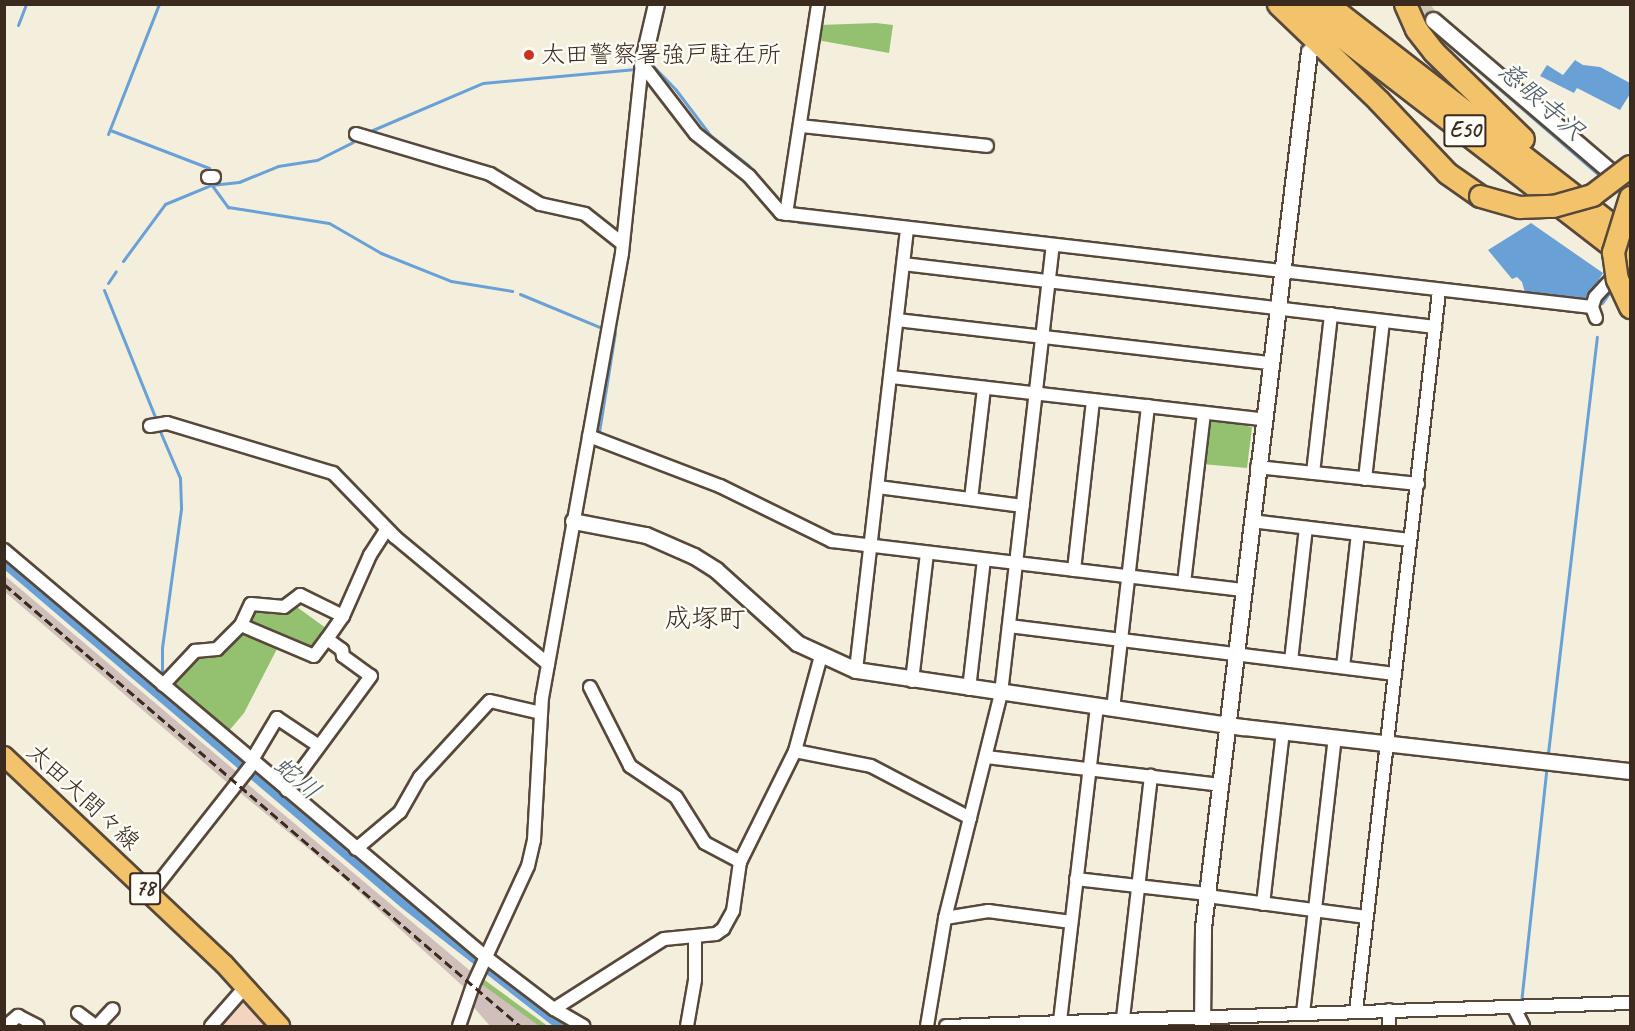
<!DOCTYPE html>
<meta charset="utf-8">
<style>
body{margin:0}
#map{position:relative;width:1635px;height:1031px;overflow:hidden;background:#f3efdc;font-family:Caveat,"Klee One",sans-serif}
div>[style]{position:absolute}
.built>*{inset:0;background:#f3d4bf}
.industrial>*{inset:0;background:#cfc0bb}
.green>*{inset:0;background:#94c170;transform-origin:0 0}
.water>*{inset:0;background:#69a1d7}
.stream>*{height:3px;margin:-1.5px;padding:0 1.5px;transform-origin:1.5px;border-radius:1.5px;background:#69a1d7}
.tertiary-tunnel>*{height:15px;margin-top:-7.5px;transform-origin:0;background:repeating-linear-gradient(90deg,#cec8b6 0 15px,transparent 0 23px)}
.roads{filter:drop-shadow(2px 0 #57483a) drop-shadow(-2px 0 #57483a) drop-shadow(0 2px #57483a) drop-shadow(0 -2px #57483a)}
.minor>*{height:12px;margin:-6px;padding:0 6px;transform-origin:6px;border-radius:6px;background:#fff}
.tertiary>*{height:15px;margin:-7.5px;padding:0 7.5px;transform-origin:7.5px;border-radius:7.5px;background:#fff}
.primary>*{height:18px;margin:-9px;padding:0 9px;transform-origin:9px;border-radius:9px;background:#f2c36a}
.motorway>*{height:21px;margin:-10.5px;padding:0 10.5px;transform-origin:10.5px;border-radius:10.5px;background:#f2c36a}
.rail>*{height:3px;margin-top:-1.5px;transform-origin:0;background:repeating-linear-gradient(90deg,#3b2a1e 0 9px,transparent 0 13.5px)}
.bridges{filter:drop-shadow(2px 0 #57483a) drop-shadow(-2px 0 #57483a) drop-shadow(0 2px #57483a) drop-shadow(0 -2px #57483a)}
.motorway-bridge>*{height:21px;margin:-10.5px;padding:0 10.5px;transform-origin:10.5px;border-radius:10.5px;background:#f2c36a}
.dots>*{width:16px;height:16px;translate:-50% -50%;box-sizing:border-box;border:3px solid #fdfcf7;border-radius:50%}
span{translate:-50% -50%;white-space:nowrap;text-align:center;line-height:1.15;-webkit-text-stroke:5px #fdfcf7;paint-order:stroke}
.shield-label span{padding:2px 4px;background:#fdfcf7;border:2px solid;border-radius:4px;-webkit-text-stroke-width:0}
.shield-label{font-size:22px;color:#3b2a1e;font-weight:700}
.poi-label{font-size:24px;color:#3b2a1e}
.left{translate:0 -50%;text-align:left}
.street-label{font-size:24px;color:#3b2a1e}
.water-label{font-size:26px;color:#4d5a68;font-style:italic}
.quarter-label{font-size:27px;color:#3b2a1e}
.frame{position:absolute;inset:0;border:6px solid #3b2a1e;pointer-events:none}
</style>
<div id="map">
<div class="built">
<div style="clip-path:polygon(240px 999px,249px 1003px,270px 1026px,217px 1026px)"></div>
</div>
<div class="industrial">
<div style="clip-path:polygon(4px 575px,239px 774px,230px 785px,5px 592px)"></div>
<div style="clip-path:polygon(244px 781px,474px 974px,466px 989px,339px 874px,237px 790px)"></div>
<div style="clip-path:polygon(483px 979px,547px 1026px,490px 1026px,471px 1004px)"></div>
</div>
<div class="green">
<div style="clip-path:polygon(876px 23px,893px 25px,889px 53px,817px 40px,820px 25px)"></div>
<div style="clip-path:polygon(1213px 419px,1252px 427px,1247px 468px,1202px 464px,1207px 424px)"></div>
<div style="clip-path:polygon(290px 602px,330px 631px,313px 654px,243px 625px,252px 606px)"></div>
<div style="clip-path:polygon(242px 628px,279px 645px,244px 713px,228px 732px,168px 682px,196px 653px,219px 651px)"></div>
<div style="left:483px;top:979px;width:79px;height:5px;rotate:36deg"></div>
</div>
<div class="water">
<div style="clip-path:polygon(1575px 60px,1583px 65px,1600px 67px,1630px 83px,1630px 94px,1620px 110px,1577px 88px,1574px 93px,1540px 76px,1547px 65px,1563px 75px)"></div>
<div style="clip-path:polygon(1531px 223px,1603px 273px,1586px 301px,1525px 293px,1522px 282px,1517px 277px,1512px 279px,1488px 250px)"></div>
<div style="clip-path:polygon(4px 559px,489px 969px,572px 1026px,553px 1026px,403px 909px,5px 570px)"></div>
</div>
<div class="stream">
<div style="left:18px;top:25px;width:22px;rotate:-69deg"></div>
<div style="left:1428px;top:27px;width:229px;rotate:40.9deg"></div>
<div style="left:652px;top:55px;width:11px;rotate:85deg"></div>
<div style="left:653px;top:66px;width:33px;rotate:46deg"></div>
<div style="left:676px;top:90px;width:56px;rotate:52.9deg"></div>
<div style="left:710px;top:135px;width:48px;rotate:38.3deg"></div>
<div style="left:748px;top:165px;width:47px;rotate:50.2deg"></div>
<div style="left:110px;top:130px;width:106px;rotate:21deg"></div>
<div style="left:209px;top:168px;width:4px;rotate:63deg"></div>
<div style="left:368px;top:132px;width:125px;rotate:-23.1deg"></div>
<div style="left:483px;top:83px;width:156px;rotate:-5.2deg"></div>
<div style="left:108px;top:134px;width:140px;rotate:-68.6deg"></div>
<div style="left:211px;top:184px;width:29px;rotate:54deg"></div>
<div style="left:228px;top:207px;width:102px;rotate:9deg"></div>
<div style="left:329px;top:223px;width:60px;rotate:30deg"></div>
<div style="left:381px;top:253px;width:75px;rotate:21.8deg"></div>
<div style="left:451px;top:281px;width:62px;rotate:9.3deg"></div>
<div style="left:798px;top:222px;width:100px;rotate:6.3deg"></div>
<div style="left:123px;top:261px;width:71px;rotate:-53.6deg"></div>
<div style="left:165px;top:204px;width:50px;rotate:-22.4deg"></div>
<div style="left:211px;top:185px;width:28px;rotate:-6deg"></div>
<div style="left:239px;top:182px;width:42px;rotate:-22.3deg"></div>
<div style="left:278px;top:166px;width:39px;rotate:-9deg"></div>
<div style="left:317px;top:160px;width:40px;rotate:-26.6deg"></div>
<div style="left:108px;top:283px;width:14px;rotate:-56deg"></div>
<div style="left:104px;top:290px;width:137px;rotate:68.1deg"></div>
<div style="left:520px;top:294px;width:89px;rotate:22.5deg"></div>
<div style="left:1444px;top:296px;width:138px;rotate:6.7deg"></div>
<div style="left:1602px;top:303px;width:19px;rotate:-55deg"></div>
<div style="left:159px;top:429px;width:53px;rotate:66.8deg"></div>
<div style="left:180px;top:478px;width:31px;rotate:88deg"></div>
<div style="left:181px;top:509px;width:139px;rotate:97.8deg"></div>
<div style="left:162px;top:647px;width:28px;rotate:90deg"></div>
<div style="left:599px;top:432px;width:101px;rotate:-80.9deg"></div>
<div style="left:778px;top:521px;width:60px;rotate:24.8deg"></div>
<div style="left:1548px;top:753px;width:419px;rotate:-83.3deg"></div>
<div style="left:1521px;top:1003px;width:232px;rotate:-83.8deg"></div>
<div style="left:1523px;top:1009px;width:18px;rotate:68deg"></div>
</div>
<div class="tertiary-tunnel">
<div style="left:1421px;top:4px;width:20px;rotate:53deg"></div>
</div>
<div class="roads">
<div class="minor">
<div style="left:642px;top:64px;width:88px;rotate:52.4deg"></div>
<div style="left:696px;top:134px;width:68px;rotate:38.4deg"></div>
<div style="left:749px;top:176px;width:49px;rotate:49.1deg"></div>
<div style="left:781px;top:213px;width:816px;rotate:6.61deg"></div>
<div style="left:801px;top:126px;width:187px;rotate:6.1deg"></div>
<div style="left:356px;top:134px;width:140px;rotate:16.6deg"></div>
<div style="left:490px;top:174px;width:58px;rotate:31deg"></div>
<div style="left:540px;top:204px;width:46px;rotate:12.5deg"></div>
<div style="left:585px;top:214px;width:48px;rotate:38.3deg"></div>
<div style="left:208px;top:177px;width:6px"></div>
<div style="left:786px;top:214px;width:212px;rotate:-81.3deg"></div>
<div style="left:903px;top:264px;width:536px;rotate:6.75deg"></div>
<div style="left:1596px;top:318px;width:12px;rotate:-110deg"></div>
<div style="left:1592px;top:307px;width:10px;rotate:-73deg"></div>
<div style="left:1595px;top:297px;width:34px;rotate:-47deg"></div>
<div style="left:897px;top:320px;width:374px;rotate:6.6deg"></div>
<div style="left:891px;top:377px;width:373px;rotate:6.5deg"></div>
<div style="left:150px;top:426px;width:17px;rotate:-10deg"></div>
<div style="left:167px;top:423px;width:173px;rotate:16.8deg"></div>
<div style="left:333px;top:473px;width:89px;rotate:45.9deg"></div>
<div style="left:395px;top:537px;width:199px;rotate:39.7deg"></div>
<div style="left:589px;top:436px;width:140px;rotate:20.9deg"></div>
<div style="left:720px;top:486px;width:125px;rotate:26.2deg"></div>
<div style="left:832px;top:541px;width:414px;rotate:6.8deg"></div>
<div style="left:1257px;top:467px;width:162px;rotate:6deg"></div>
<div style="left:1313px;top:473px;width:160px;rotate:-83.5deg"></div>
<div style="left:1365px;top:479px;width:159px;rotate:-83.5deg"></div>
<div style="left:878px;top:487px;width:146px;rotate:7.5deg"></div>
<div style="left:971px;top:499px;width:112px;rotate:-83.3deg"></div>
<div style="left:1251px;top:521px;width:160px;rotate:6.8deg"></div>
<div style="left:4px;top:550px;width:632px;rotate:40.19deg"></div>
<div style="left:487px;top:958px;width:84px;rotate:37.3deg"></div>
<div style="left:554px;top:1009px;width:34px;rotate:30deg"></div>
<div style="left:1074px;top:570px;width:171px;rotate:-83.6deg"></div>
<div style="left:1184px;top:583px;width:171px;rotate:-83.3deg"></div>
<div style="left:343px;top:616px;width:67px;rotate:-66.1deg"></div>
<div style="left:370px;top:555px;width:31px;rotate:-57deg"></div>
<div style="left:241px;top:625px;width:23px;rotate:-65deg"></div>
<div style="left:251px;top:604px;width:33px;rotate:5deg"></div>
<div style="left:284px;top:607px;width:20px;rotate:-37deg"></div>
<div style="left:300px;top:595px;width:48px;rotate:26deg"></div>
<div style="left:343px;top:616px;width:28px;rotate:125deg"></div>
<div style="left:1009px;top:626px;width:389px;rotate:7.1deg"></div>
<div style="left:1291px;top:661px;width:134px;rotate:-83.6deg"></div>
<div style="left:1343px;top:667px;width:134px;rotate:-83.6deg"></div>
<div style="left:856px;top:670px;width:445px;rotate:-83.4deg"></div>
<div style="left:912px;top:681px;width:129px;rotate:-83.3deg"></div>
<div style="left:163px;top:685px;width:47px;rotate:-46.7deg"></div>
<div style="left:195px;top:651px;width:22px;rotate:-5deg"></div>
<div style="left:217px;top:649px;width:34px;rotate:-45deg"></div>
<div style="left:241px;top:625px;width:79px;rotate:23deg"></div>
<div style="left:314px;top:656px;width:21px;rotate:-53deg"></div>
<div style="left:327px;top:639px;width:19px;rotate:36deg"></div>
<div style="left:342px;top:650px;width:6px;rotate:81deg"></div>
<div style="left:343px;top:656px;width:34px;rotate:36deg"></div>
<div style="left:371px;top:676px;width:142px;rotate:126.4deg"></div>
<div style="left:590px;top:687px;width:89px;rotate:63.1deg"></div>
<div style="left:630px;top:766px;width:55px;rotate:34deg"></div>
<div style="left:676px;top:797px;width:54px;rotate:57.8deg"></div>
<div style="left:705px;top:843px;width:40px;rotate:28deg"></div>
<div style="left:969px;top:689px;width:130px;rotate:-83.4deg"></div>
<div style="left:1113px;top:709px;width:305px;rotate:-83.4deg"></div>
<div style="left:795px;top:751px;width:77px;rotate:11.2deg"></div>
<div style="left:871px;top:766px;width:112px;rotate:27.7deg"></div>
<div style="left:986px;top:757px;width:236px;rotate:6.8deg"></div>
<div style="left:252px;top:760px;width:49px;rotate:-59.2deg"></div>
<div style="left:277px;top:718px;width:50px;rotate:33.7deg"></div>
<div style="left:356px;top:849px;width:57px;rotate:-40.1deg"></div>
<div style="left:400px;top:812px;width:40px;rotate:-60.3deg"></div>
<div style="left:420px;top:777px;width:103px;rotate:-47.4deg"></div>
<div style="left:490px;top:701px;width:52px;rotate:13.2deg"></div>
<div style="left:1076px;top:879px;width:132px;rotate:6.5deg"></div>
<div style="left:150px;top:894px;width:168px;rotate:-51.8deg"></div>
<div style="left:1207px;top:896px;width:161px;rotate:7.5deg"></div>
<div style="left:1263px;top:904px;width:173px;rotate:-83.4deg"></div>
<div style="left:945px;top:918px;width:44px;rotate:-9.2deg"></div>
<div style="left:988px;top:911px;width:84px;rotate:7.5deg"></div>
<div style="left:1514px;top:1008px;width:20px;rotate:63deg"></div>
<div style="left:554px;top:1009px;width:130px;rotate:-32.5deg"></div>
<div style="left:664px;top:939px;width:52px;rotate:-5.5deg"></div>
<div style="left:716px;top:934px;width:9px;rotate:-36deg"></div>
<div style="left:723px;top:929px;width:21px;rotate:-61deg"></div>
<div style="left:733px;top:911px;width:49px;rotate:-81.9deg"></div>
<div style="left:740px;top:862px;width:124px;rotate:-63.6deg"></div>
<div style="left:795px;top:751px;width:98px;rotate:-74.7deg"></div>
<div style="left:1389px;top:1010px;width:16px;rotate:90deg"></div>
<div style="left:1356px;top:1011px;width:725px;rotate:-83.42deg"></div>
<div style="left:78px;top:1013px;width:21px;rotate:37deg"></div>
<div style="left:1303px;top:1013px;width:277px;rotate:-83.4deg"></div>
<div style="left:1123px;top:1018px;width:244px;rotate:-83.4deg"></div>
<div style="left:1060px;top:1021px;width:316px;rotate:-83.3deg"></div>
<div style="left:6px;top:1026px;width:16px;rotate:-40deg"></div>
<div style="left:18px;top:1016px;width:22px;rotate:27deg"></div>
<div style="left:97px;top:1026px;width:23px;rotate:-47deg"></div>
<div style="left:211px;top:1026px;width:53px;rotate:-48.8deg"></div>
<div style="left:459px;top:1026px;width:43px;rotate:-71.1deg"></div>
<div style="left:473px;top:985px;width:131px;rotate:-65.2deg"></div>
<div style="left:528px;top:866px;width:27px;rotate:-77deg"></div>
<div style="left:534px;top:840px;width:142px;rotate:-86.8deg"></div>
<div style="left:542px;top:698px;width:452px;rotate:-79.8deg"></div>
<div style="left:622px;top:253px;width:190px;rotate:-84deg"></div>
<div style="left:687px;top:1026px;width:47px;rotate:-80.1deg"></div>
<div style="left:695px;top:980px;width:43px;rotate:-90deg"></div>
<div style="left:927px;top:1026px;width:109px;rotate:-80.5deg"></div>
<div style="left:945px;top:918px;width:232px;rotate:-76deg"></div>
<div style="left:1001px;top:693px;width:450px;rotate:-83.4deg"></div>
<div style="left:946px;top:1026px;width:684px;rotate:-1.93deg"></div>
</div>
<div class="tertiary">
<div style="left:1433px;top:20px;width:259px;rotate:40.5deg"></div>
<div style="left:642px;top:64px;width:62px;rotate:-76.9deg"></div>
<div style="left:573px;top:521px;width:74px;rotate:10.9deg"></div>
<div style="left:646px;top:535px;width:52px;rotate:23.6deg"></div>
<div style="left:694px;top:556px;width:26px;rotate:32deg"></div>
<div style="left:716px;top:570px;width:109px;rotate:42deg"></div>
<div style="left:797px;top:643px;width:65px;rotate:24.6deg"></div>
<div style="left:856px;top:670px;width:391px;rotate:8.4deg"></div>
<div style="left:1243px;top:727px;width:389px;rotate:6.5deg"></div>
<div style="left:1202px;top:1026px;width:99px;rotate:-89.4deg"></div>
<div style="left:1203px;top:927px;width:882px;rotate:-83.1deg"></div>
</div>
<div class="primary">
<div style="left:4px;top:756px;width:303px;rotate:43.4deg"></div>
<div style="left:224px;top:964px;width:84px;rotate:47.9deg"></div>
</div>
<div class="motorway">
<div style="left:1278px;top:4px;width:139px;rotate:43.8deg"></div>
<div style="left:1378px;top:100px;width:100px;rotate:46.6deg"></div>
<div style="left:1447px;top:173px;width:40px;rotate:34.9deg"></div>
<div style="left:1299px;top:4px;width:418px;rotate:37.7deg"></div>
<div style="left:1327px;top:4px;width:383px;rotate:37.8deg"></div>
<div style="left:1405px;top:4px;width:27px;rotate:66deg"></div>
<div style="left:1416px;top:29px;width:29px;rotate:52deg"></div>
<div style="left:1434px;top:52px;width:124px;rotate:44.3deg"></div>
</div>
</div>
<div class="rail">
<div style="left:4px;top:584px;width:679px;rotate:40.58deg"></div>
</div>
<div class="bridges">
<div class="motorway-bridge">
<div style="left:1480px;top:196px;width:41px;rotate:15.8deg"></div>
<div style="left:1519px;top:207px;width:34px;rotate:-2deg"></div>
<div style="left:1553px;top:206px;width:41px;rotate:-15.8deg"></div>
<div style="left:1592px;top:195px;width:48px;rotate:-37.3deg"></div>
<div style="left:1630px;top:197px;width:58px;rotate:107.2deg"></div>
<div style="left:1613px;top:252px;width:27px;rotate:82deg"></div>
<div style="left:1617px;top:279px;width:31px;rotate:65deg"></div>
</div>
</div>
<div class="dots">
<div style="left:529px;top:55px;background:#c8321e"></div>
</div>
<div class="shield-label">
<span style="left:1465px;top:131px">E50</span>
<span style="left:145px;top:889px">78</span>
</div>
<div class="poi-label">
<span class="left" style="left:541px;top:55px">太田警察署強戸駐在所</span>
</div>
<div class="street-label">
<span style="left:83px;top:797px;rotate:43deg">太田大間々線</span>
</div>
<div class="water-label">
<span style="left:1541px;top:101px;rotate:41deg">慈眼寺沢</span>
<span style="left:297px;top:778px;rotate:40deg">蛇川</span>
</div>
<div class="quarter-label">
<span style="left:705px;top:619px">成塚町</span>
</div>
<div class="frame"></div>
</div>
